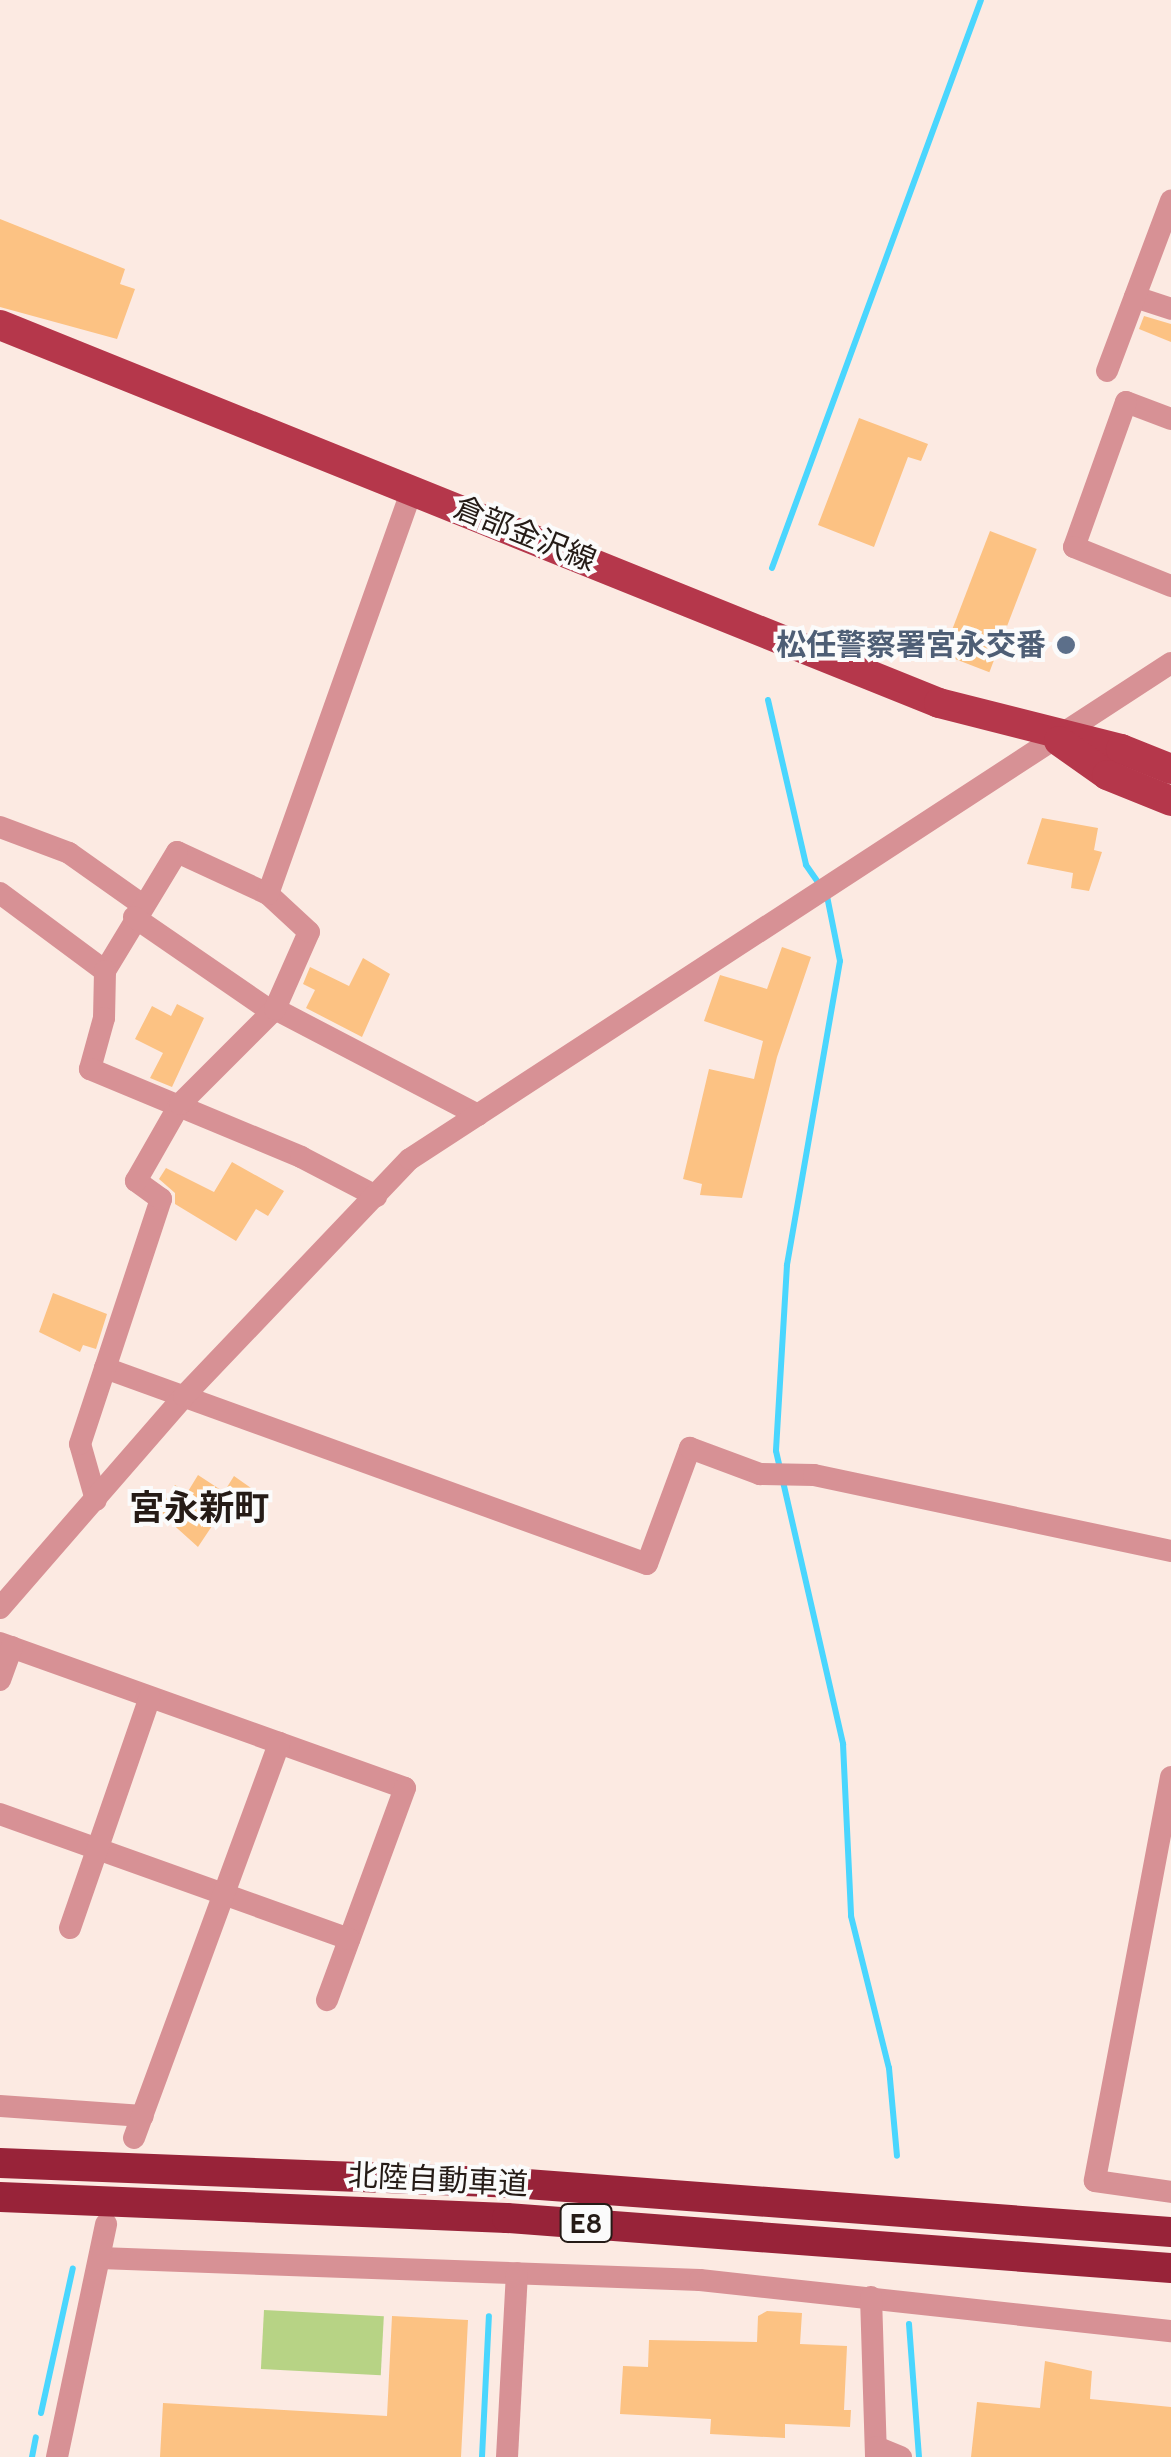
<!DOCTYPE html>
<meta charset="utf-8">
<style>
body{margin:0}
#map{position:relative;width:1171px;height:2457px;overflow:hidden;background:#fceae2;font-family:Cabin,"Noto Sans JP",sans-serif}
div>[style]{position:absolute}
.green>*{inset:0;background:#b7d385;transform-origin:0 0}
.stream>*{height:6px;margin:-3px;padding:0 3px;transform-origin:3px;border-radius:3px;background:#4ad6fe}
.building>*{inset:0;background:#fcc283;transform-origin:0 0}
.minor>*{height:22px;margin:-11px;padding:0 11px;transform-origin:11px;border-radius:11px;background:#d79195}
.major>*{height:30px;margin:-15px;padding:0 15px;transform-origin:15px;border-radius:15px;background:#b5374b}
.highway>*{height:30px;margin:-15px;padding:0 15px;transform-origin:15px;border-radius:15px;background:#982339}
.dots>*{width:28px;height:28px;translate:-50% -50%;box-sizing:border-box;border:5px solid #fbfbfb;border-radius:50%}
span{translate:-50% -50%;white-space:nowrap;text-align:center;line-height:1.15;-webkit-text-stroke:8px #fbfbfb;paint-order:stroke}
.shield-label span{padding:2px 8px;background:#fbfbfb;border:2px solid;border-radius:8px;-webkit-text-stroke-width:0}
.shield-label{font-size:28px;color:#251b16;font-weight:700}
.street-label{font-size:30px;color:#251b16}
.service-label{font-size:30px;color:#4e5e75;font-weight:700}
.right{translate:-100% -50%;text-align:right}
.quarter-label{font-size:35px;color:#251b16;font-weight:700}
</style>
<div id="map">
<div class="green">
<div style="left:264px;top:2310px;width:120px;height:59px;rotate:3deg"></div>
</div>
<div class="stream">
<div style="left:772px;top:568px;width:605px;rotate:-69.8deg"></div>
<div style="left:768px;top:700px;width:169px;rotate:77deg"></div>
<div style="left:806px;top:865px;width:24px;rotate:55deg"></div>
<div style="left:827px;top:896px;width:66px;rotate:78.7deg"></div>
<div style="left:840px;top:961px;width:309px;rotate:99.9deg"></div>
<div style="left:787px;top:1265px;width:186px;rotate:93.4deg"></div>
<div style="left:776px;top:1451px;width:301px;rotate:77.1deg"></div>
<div style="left:843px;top:1744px;width:172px;rotate:87.3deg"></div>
<div style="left:851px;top:1916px;width:157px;rotate:76deg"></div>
<div style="left:889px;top:2068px;width:88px;rotate:84.8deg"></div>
<div style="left:909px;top:2324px;width:133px;rotate:85.7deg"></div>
<div style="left:41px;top:2413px;width:148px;rotate:-77.6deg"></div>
<div style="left:32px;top:2457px;width:20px;rotate:-79deg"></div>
<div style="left:482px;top:2457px;width:141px;rotate:-87.2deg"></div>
</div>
<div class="building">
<div style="clip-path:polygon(0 219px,125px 269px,120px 284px,135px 289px,117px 339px,0 307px)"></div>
<div style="clip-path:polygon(1144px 316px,1171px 324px,1171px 342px,1139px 329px)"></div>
<div style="clip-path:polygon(859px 418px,928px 444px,921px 461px,908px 457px,874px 547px,818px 525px)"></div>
<div style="left:990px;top:531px;width:50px;height:132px;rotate:21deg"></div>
<div style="clip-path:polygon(1042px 818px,1098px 828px,1094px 850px,1102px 852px,1089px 891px,1071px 888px,1073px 873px,1027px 864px)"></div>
<div style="clip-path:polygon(782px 947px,811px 957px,777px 1057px,742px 1198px,700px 1195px,702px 1184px,683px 1179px,709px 1069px,754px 1079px,763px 1041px,704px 1021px,720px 975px,767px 989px)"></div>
<div style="clip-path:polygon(363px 958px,390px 974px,362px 1037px,306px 1008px,315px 990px,303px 984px,310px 967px,349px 986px)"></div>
<div style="clip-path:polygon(177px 1004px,204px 1018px,172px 1087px,150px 1078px,163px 1053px,135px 1039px,152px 1006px,171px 1016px)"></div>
<div style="clip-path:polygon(232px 1162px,284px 1191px,268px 1216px,256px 1209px,236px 1241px,175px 1204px,175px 1193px,159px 1179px,166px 1168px,214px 1192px)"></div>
<div style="clip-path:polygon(53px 1293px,107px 1314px,96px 1349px,83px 1345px,80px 1352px,39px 1332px)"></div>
<div style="clip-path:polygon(198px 1475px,224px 1492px,234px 1476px,251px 1488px,230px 1519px,216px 1520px,198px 1547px,158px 1511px,175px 1485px,187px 1493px)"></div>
<div style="clip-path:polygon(767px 2311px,802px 2313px,800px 2344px,847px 2346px,844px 2410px,851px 2410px,850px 2427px,785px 2424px,785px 2438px,710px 2434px,711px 2419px,620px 2414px,623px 2366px,648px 2367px,649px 2340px,757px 2342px,758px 2316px)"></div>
<div style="clip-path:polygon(392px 2316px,468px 2320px,461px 2457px,160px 2457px,163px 2403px,387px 2416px)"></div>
<div style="clip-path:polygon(1045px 2361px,1092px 2371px,1090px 2399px,1171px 2407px,1171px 2457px,971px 2457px,977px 2402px,1040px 2408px)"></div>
</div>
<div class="minor">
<div style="left:1135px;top:297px;width:38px;rotate:18deg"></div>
<div style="left:1107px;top:371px;width:182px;rotate:-69.4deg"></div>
<div style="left:1171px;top:419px;width:48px;rotate:-159.3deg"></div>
<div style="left:1126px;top:402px;width:154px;rotate:109.7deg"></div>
<div style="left:1074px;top:547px;width:105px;rotate:21.9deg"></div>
<div style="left:0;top:827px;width:74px;rotate:20.6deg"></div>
<div style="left:69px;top:853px;width:88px;rotate:35.3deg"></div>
<div style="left:0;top:893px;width:131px;rotate:36.6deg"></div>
<div style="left:268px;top:894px;width:100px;rotate:-155.2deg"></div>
<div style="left:177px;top:852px;width:139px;rotate:121.2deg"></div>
<div style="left:105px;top:971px;width:47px;rotate:91.2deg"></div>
<div style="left:104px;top:1018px;width:53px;rotate:105.4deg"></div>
<div style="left:90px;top:1069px;width:229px;rotate:22.6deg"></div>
<div style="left:301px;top:1157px;width:85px;rotate:27.5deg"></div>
<div style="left:134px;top:917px;width:168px;rotate:34.5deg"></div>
<div style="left:275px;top:1009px;width:229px;rotate:27.6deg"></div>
<div style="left:105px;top:1368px;width:576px;rotate:19.88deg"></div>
<div style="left:647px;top:1564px;width:124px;rotate:-69.7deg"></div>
<div style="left:690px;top:1448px;width:75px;rotate:20.4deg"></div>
<div style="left:760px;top:1474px;width:54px;rotate:1.1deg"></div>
<div style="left:814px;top:1475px;width:365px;rotate:12deg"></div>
<div style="left:96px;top:1500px;width:58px;rotate:-105.9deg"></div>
<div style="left:80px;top:1444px;width:258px;rotate:-71.7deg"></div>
<div style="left:161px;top:1199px;width:31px;rotate:-144deg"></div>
<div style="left:136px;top:1181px;width:89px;rotate:-60.3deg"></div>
<div style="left:180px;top:1104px;width:134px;rotate:-45deg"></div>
<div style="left:275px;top:1009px;width:84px;rotate:-66.2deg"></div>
<div style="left:309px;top:932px;width:56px;rotate:-137.2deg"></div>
<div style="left:268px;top:894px;width:430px;rotate:-70.4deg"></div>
<div style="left:0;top:1608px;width:281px;rotate:-49deg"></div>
<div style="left:184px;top:1396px;width:327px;rotate:-46.4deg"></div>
<div style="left:410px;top:1159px;width:908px;rotate:-33.1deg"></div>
<div style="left:0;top:1643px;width:430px;rotate:19.7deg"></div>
<div style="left:405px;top:1788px;width:226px;rotate:110.2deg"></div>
<div style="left:0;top:1680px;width:35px;rotate:-70deg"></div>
<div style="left:1171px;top:1777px;width:411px;rotate:100.7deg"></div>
<div style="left:1095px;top:2181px;width:77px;rotate:8.2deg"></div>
<div style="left:0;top:1814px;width:371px;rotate:19.7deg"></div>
<div style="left:70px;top:1928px;width:244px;rotate:-70.9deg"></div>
<div style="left:0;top:2106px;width:143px;rotate:4deg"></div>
<div style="left:134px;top:2138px;width:421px;rotate:-69.8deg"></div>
<div style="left:100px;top:2258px;width:600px;rotate:2.1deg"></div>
<div style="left:700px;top:2280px;width:474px;rotate:6.2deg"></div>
<div style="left:871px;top:2297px;width:160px;rotate:88.2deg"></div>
<div style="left:876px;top:2447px;width:27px;rotate:22deg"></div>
<div style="left:57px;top:2457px;width:238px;rotate:-78.1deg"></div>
<div style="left:507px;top:2457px;width:184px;rotate:-86.9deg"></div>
</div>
<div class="major">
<div style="left:0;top:325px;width:1012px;rotate:21.93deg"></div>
<div style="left:939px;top:703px;width:188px;rotate:14.2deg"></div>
<div style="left:1121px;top:749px;width:54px;rotate:21.8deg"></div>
<div style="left:1059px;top:741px;width:59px;rotate:35.3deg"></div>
<div style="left:1107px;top:775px;width:69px;rotate:22.1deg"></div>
</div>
<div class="highway">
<div style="left:0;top:2163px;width:513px;rotate:2.23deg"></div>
<div style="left:513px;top:2183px;width:660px;rotate:4.26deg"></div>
<div style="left:0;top:2197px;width:507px;rotate:2.37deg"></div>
<div style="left:507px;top:2218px;width:666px;rotate:4.31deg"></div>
</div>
<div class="dots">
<div style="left:1066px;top:645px;background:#5c6f8a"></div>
</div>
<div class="shield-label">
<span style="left:586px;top:2223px">E8</span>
</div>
<div class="street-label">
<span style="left:525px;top:534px;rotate:22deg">倉部金沢線</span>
<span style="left:438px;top:2180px;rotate:3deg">北陸自動車道</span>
</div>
<div class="service-label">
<span class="right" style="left:1046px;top:645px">松任警察署宮永交番</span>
</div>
<div class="quarter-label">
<span style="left:199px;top:1508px">宮永新町</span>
</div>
</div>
